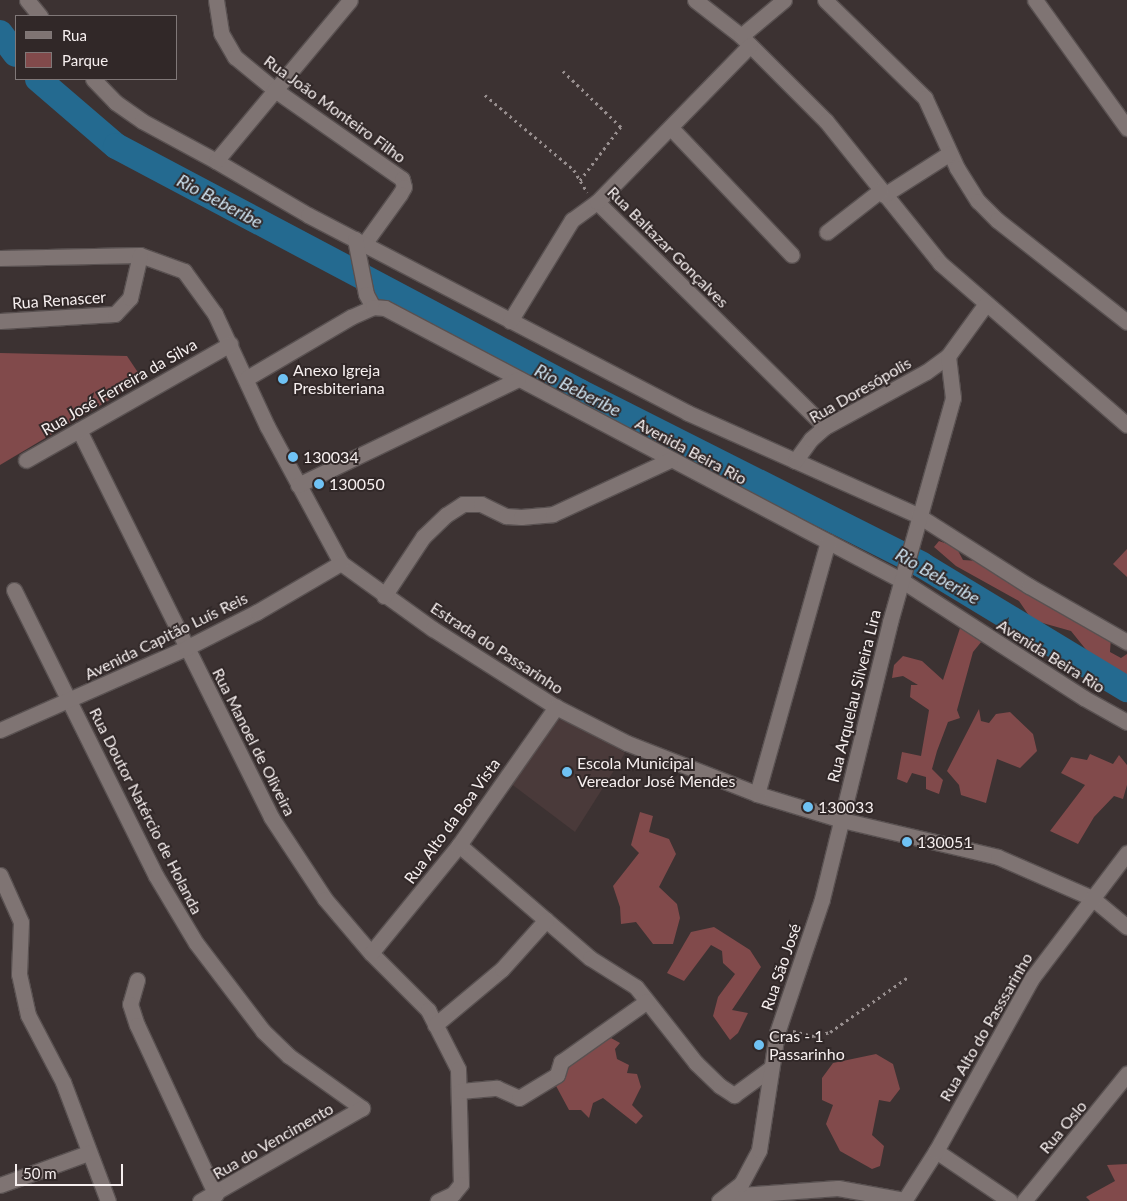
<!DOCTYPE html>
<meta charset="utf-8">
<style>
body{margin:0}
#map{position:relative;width:1127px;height:1201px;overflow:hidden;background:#3c3232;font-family:Lato,sans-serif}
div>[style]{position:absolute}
.built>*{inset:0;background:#4a3a3a}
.green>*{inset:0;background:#814a4b}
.river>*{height:26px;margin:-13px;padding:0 13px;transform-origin:13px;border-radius:13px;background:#246a90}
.path>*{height:2.5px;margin-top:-1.25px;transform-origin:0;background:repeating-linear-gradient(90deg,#988f8f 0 2.5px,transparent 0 6.5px)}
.roads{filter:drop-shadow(1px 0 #595151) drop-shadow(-1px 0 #595151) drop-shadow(0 1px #595151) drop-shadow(0 -1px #595151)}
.minor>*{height:15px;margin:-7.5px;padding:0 7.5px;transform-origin:7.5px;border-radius:7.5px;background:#7f7473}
.dots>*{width:14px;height:14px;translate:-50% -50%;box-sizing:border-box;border:2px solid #312828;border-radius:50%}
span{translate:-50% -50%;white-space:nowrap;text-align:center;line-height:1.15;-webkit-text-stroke:4px #312828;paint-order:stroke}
.street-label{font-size:16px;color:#f6efef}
.poi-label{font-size:16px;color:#f6efef}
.left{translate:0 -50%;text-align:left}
.water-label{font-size:18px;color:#cee3f1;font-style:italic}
.legend{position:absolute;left:15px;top:15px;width:162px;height:65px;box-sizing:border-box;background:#312828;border:1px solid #807878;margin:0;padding:6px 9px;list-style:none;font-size:15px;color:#f6efef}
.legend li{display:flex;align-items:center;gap:10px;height:25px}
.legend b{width:25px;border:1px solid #807878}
.scale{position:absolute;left:15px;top:1164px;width:108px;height:22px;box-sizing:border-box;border:2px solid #f6efef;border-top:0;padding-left:6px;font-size:15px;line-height:18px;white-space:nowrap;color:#f6efef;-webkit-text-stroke:4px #312828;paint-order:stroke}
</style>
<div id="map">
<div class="built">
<div style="clip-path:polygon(559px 719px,591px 733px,625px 753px,575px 832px,510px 783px)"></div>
</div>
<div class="green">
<div style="clip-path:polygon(0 353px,127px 356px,143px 380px,0 465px)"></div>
<div style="clip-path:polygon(939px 541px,956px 547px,963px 560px,979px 561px,1111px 637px,1110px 652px,1121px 658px,1127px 654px,1127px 679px,1092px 657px,1071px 631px,1032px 620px,1019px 601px,956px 566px,934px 547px)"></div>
<div style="clip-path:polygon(1127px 549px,1127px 577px,1113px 564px)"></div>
<div style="clip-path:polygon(961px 625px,982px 641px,973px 652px,957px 710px,960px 718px,948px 722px,937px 751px,932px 769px,943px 780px,939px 794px,926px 789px,926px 777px,912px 773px,907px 783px,897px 779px,902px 752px,921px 756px,929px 710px,910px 697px,911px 685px,918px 685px,903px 676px,892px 678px,894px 665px,903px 656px,922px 661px,943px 680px)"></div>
<div style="clip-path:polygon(979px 709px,981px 721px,989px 723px,996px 714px,1010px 712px,1033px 734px,1037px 751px,1020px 768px,997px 759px,986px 803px,961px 795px,959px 785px,947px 771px)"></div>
<div style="clip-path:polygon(1090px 754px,1113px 764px,1119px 755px,1127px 765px,1127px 785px,1123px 799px,1114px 796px,1094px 817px,1078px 844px,1050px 831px,1085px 785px,1061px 773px,1071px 757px,1087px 760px)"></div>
<div style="clip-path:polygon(640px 812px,653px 816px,649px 832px,669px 839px,676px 854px,659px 887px,677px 904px,680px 918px,673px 944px,653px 944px,636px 922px,621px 924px,620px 907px,613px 886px,639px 853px,631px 845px)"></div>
<div style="clip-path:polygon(714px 927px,750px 950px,761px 967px,732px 1010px,748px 1013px,738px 1033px,730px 1040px,713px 1016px,718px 997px,735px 974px,723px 963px,722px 951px,711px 945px,684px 981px,667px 973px,691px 932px)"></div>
<div style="clip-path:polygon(611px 1038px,620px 1043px,615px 1049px,617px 1059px,629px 1065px,627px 1073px,637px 1074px,641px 1087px,632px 1105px,643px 1116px,636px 1124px,603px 1098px,593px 1103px,589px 1118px,581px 1110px,569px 1110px,555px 1084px,565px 1075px,565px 1065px)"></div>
<div style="clip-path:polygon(876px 1054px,893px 1064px,900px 1089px,890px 1102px,879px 1100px,872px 1135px,884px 1146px,880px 1166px,872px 1169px,840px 1151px,826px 1124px,833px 1105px,822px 1100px,822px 1078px,833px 1063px)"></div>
<div style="clip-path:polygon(1127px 1164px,1127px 1201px,1090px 1201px,1086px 1197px,1115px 1181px,1107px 1165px)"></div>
</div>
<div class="river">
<div style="left:0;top:33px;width:26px;rotate:53deg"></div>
<div style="left:38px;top:79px;width:103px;rotate:40.7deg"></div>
<div style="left:116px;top:146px;width:525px;rotate:27.93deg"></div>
<div style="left:580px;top:392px;width:383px;rotate:26.8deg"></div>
<div style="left:922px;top:565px;width:240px;rotate:31.2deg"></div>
</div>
<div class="path">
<div style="left:563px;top:71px;width:81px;rotate:44deg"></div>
<div style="left:621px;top:127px;width:68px;rotate:127.2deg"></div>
<div style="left:485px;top:95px;width:116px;rotate:40.1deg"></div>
<div style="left:574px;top:170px;width:26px;rotate:59deg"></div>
<div style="left:793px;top:1031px;width:21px;rotate:14deg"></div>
<div style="left:813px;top:1036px;width:17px;rotate:-13deg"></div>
<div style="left:830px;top:1032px;width:95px;rotate:-35.2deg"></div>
</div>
<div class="roads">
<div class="minor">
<div style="left:27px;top:0;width:21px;rotate:51deg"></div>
<div style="left:216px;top:0;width:33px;rotate:81deg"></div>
<div style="left:221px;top:33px;width:28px;rotate:60deg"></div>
<div style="left:235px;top:57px;width:52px;rotate:39.5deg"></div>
<div style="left:275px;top:90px;width:155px;rotate:35deg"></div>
<div style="left:402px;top:179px;width:8px;rotate:76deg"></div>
<div style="left:404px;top:187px;width:8px;rotate:120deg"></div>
<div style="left:400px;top:194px;width:62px;rotate:125.8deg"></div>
<div style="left:695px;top:0;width:58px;rotate:38deg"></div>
<div style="left:741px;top:36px;width:120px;rotate:45deg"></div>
<div style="left:826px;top:121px;width:182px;rotate:51.2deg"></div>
<div style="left:940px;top:263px;width:247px;rotate:40.9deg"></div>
<div style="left:825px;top:0;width:140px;rotate:44.4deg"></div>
<div style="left:925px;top:98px;width:77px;rotate:65.4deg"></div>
<div style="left:957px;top:168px;width:39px;rotate:58deg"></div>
<div style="left:978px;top:201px;width:27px;rotate:45deg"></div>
<div style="left:997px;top:220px;width:165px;rotate:38.1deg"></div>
<div style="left:1035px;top:0;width:158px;rotate:54.3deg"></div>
<div style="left:741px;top:36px;width:56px;rotate:-39.9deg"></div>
<div style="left:93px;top:79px;width:32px;rotate:46deg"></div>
<div style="left:115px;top:102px;width:33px;rotate:35deg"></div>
<div style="left:142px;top:121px;width:84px;rotate:28.4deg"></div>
<div style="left:216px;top:161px;width:107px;rotate:30.4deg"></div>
<div style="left:308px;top:215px;width:428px;rotate:27.5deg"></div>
<div style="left:688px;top:413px;width:253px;rotate:24deg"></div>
<div style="left:919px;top:516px;width:130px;rotate:32.5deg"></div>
<div style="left:1029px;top:586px;width:113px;rotate:29.7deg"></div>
<div style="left:671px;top:128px;width:175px;rotate:46.4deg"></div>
<div style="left:216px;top:161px;width:209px;rotate:-50.2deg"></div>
<div style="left:884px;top:195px;width:78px;rotate:-32.5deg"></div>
<div style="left:597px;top:202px;width:320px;rotate:44.6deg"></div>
<div style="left:827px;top:232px;width:68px;rotate:-37.9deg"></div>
<div style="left:355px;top:239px;width:56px;rotate:78.7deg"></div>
<div style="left:366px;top:294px;width:15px;rotate:62deg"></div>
<div style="left:0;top:258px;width:140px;rotate:-1.2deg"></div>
<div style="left:140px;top:255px;width:47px;rotate:20deg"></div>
<div style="left:184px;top:271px;width:53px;rotate:54.2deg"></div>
<div style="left:215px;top:314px;width:123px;rotate:65.1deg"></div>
<div style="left:267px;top:426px;width:156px;rotate:61.6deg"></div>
<div style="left:341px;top:563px;width:113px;rotate:35.7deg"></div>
<div style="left:433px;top:629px;width:146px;rotate:32.4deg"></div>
<div style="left:556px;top:707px;width:80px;rotate:26.9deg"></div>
<div style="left:627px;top:743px;width:140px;rotate:21.4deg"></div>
<div style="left:757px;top:794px;width:89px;rotate:17deg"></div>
<div style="left:842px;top:820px;width:160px;rotate:13.3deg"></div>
<div style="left:998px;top:857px;width:103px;rotate:23.6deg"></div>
<div style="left:1092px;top:898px;width:45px;rotate:39.6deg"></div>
<div style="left:0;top:321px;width:115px;rotate:-3.5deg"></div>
<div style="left:115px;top:314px;width:22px;rotate:-47deg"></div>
<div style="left:130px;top:298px;width:44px;rotate:-76.9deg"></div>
<div style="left:510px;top:321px;width:119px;rotate:-58.5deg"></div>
<div style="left:572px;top:220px;width:31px;rotate:-36deg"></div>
<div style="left:597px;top:202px;width:219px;rotate:-45.7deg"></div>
<div style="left:247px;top:378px;width:121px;rotate:-30.4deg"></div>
<div style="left:351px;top:317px;width:24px;rotate:-24deg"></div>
<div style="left:373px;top:307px;width:12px;rotate:5deg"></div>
<div style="left:385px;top:308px;width:583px;rotate:27.8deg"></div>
<div style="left:901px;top:580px;width:218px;rotate:32.8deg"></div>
<div style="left:1084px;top:698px;width:49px;rotate:29.2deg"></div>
<div style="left:79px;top:430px;width:432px;rotate:63.6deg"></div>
<div style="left:271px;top:817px;width:98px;rotate:56.6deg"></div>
<div style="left:325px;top:899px;width:71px;rotate:49.6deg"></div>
<div style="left:371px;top:953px;width:81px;rotate:45deg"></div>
<div style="left:428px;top:1010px;width:66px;rotate:63deg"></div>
<div style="left:458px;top:1069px;width:115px;rotate:88.5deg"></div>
<div style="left:461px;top:1184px;width:13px;rotate:129deg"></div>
<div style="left:453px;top:1194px;width:17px;rotate:155deg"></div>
<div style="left:26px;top:460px;width:235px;rotate:-29.6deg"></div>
<div style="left:795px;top:461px;width:27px;rotate:-54deg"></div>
<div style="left:811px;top:439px;width:18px;rotate:-41deg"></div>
<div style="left:825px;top:427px;width:115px;rotate:-28.6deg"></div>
<div style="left:926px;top:372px;width:27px;rotate:-36deg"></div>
<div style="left:948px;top:356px;width:63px;rotate:-54deg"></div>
<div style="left:298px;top:485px;width:244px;rotate:-25.7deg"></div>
<div style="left:14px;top:590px;width:319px;rotate:63.6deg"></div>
<div style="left:156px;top:876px;width:78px;rotate:59.2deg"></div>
<div style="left:196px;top:943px;width:111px;rotate:52.7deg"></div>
<div style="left:263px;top:1031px;width:36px;rotate:44deg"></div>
<div style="left:289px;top:1056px;width:90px;rotate:35.5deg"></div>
<div style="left:362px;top:1108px;width:187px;rotate:150.1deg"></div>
<div style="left:384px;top:596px;width:71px;rotate:-56.5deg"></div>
<div style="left:423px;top:537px;width:32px;rotate:-44deg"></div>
<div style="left:446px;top:515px;width:20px;rotate:-33deg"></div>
<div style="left:463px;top:504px;width:18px"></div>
<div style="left:481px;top:504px;width:28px;rotate:26deg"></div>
<div style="left:506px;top:516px;width:15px;rotate:4deg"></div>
<div style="left:521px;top:517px;width:32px;rotate:-5deg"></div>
<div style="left:553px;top:514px;width:129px;rotate:-24.8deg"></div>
<div style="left:0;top:730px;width:203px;rotate:-23.8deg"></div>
<div style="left:186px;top:648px;width:80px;rotate:-26.9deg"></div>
<div style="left:257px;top:612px;width:97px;rotate:-30.3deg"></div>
<div style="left:757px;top:794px;width:262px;rotate:-74.3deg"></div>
<div style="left:459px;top:845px;width:173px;rotate:40.8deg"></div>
<div style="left:590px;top:958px;width:54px;rotate:32.2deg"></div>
<div style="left:636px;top:987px;width:97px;rotate:51.7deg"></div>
<div style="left:696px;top:1063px;width:33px;rotate:44deg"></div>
<div style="left:720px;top:1086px;width:17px;rotate:33deg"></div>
<div style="left:734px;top:1095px;width:46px;rotate:-36.1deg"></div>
<div style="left:0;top:875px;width:51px;rotate:65.9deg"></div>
<div style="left:21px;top:922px;width:52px;rotate:92.2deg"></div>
<div style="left:19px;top:974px;width:42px;rotate:77.6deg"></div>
<div style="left:28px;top:1015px;width:76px;rotate:62.4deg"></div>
<div style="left:63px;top:1082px;width:127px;rotate:69.3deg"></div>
<div style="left:371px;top:953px;width:139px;rotate:-50.8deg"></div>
<div style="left:459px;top:845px;width:169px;rotate:-54.9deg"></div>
<div style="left:137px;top:980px;width:25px;rotate:106deg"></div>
<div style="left:130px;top:1004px;width:22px;rotate:72deg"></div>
<div style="left:137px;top:1025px;width:187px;rotate:65.1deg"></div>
<div style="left:435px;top:1025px;width:87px;rotate:-39.9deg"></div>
<div style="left:502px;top:969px;width:66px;rotate:-48.1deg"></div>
<div style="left:460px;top:1091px;width:37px;rotate:-5deg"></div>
<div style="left:497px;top:1088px;width:24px;rotate:24deg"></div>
<div style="left:519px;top:1098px;width:44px;rotate:-31.2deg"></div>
<div style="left:557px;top:1075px;width:14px;rotate:-73deg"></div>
<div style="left:561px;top:1062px;width:105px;rotate:-35.3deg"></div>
<div style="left:936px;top:1151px;width:89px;rotate:34deg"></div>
<div style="left:0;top:1185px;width:94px;rotate:-20deg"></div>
<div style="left:727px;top:1196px;width:111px;rotate:-4.1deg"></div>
<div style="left:838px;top:1188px;width:67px;rotate:10.3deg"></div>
<div style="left:719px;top:1201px;width:28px;rotate:-38deg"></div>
<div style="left:741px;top:1184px;width:38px;rotate:-62deg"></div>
<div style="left:759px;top:1150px;width:118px;rotate:-81.3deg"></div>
<div style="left:777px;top:1033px;width:141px;rotate:-71.4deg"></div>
<div style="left:822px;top:899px;width:285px;rotate:-76.2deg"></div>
<div style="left:890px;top:622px;width:233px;rotate:-74.3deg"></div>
<div style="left:953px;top:398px;width:42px;rotate:-96.8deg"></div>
<div style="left:904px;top:1201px;width:59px;rotate:-57.4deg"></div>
<div style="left:936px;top:1151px;width:198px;rotate:-61deg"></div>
<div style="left:1032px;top:978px;width:157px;rotate:-52.8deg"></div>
<div style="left:1024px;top:1201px;width:164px;rotate:-51deg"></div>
</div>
</div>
<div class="dots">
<div style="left:283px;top:379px;background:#6fc2f4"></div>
<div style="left:293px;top:457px;background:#6fc2f4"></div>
<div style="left:319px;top:484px;background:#6fc2f4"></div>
<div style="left:567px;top:772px;background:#6fc2f4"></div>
<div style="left:808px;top:807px;background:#6fc2f4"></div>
<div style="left:907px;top:842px;background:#6fc2f4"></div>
<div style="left:759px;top:1045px;background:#6fc2f4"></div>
</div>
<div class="street-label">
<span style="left:335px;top:109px;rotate:36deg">Rua João Monteiro Filho</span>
<span style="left:668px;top:247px;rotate:45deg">Rua Baltazar Gonçalves</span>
<span style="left:59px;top:300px;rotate:-4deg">Rua Renascer</span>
<span style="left:119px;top:387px;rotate:-30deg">Rua José Ferreira da Silva</span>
<span style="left:860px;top:390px;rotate:-30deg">Rua Doresópolis</span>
<span style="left:691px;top:451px;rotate:28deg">Avenida Beira Rio</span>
<span style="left:166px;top:636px;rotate:-26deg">Avenida Capitão Luís Reis</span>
<span style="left:497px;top:648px;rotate:33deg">Estrada do Passarinho</span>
<span style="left:1051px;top:656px;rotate:32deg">Avenida Beira Rio</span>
<span style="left:854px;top:696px;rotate:-76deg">Rua Arquelau Silveira Lira</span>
<span style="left:254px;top:742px;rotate:63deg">Rua Manoel de Oliveira</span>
<span style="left:146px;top:811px;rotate:63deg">Rua Doutor Natércio de Holanda</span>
<span style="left:452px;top:821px;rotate:-54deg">Rua Alto da Boa Vista</span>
<span style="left:781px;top:967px;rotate:-71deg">Rua São José</span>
<span style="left:986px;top:1027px;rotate:-60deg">Rua Alto do Passsarinho</span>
<span style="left:1063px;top:1127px;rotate:-50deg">Rua Oslo</span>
<span style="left:273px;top:1141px;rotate:-30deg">Rua do Vencimento</span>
</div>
<div class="poi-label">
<span class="left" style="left:293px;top:379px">Anexo Igreja<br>Presbiteriana</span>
<span class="left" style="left:303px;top:457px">130034</span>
<span class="left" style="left:329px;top:484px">130050</span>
<span class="left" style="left:577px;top:772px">Escola Municipal<br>Vereador José Mendes</span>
<span class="left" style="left:818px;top:807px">130033</span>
<span class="left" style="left:917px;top:842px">130051</span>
<span class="left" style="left:769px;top:1045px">Cras - 1<br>Passarinho</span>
</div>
<div class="water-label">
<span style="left:220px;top:201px;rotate:28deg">Rio Beberibe</span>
<span style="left:578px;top:390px;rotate:27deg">Rio Beberibe</span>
<span style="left:938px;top:576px;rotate:30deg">Rio Beberibe</span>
</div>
<ul class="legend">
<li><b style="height:6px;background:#7f7473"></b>Rua</li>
<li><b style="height:14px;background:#814a4b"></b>Parque</li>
</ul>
<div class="scale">50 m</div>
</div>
